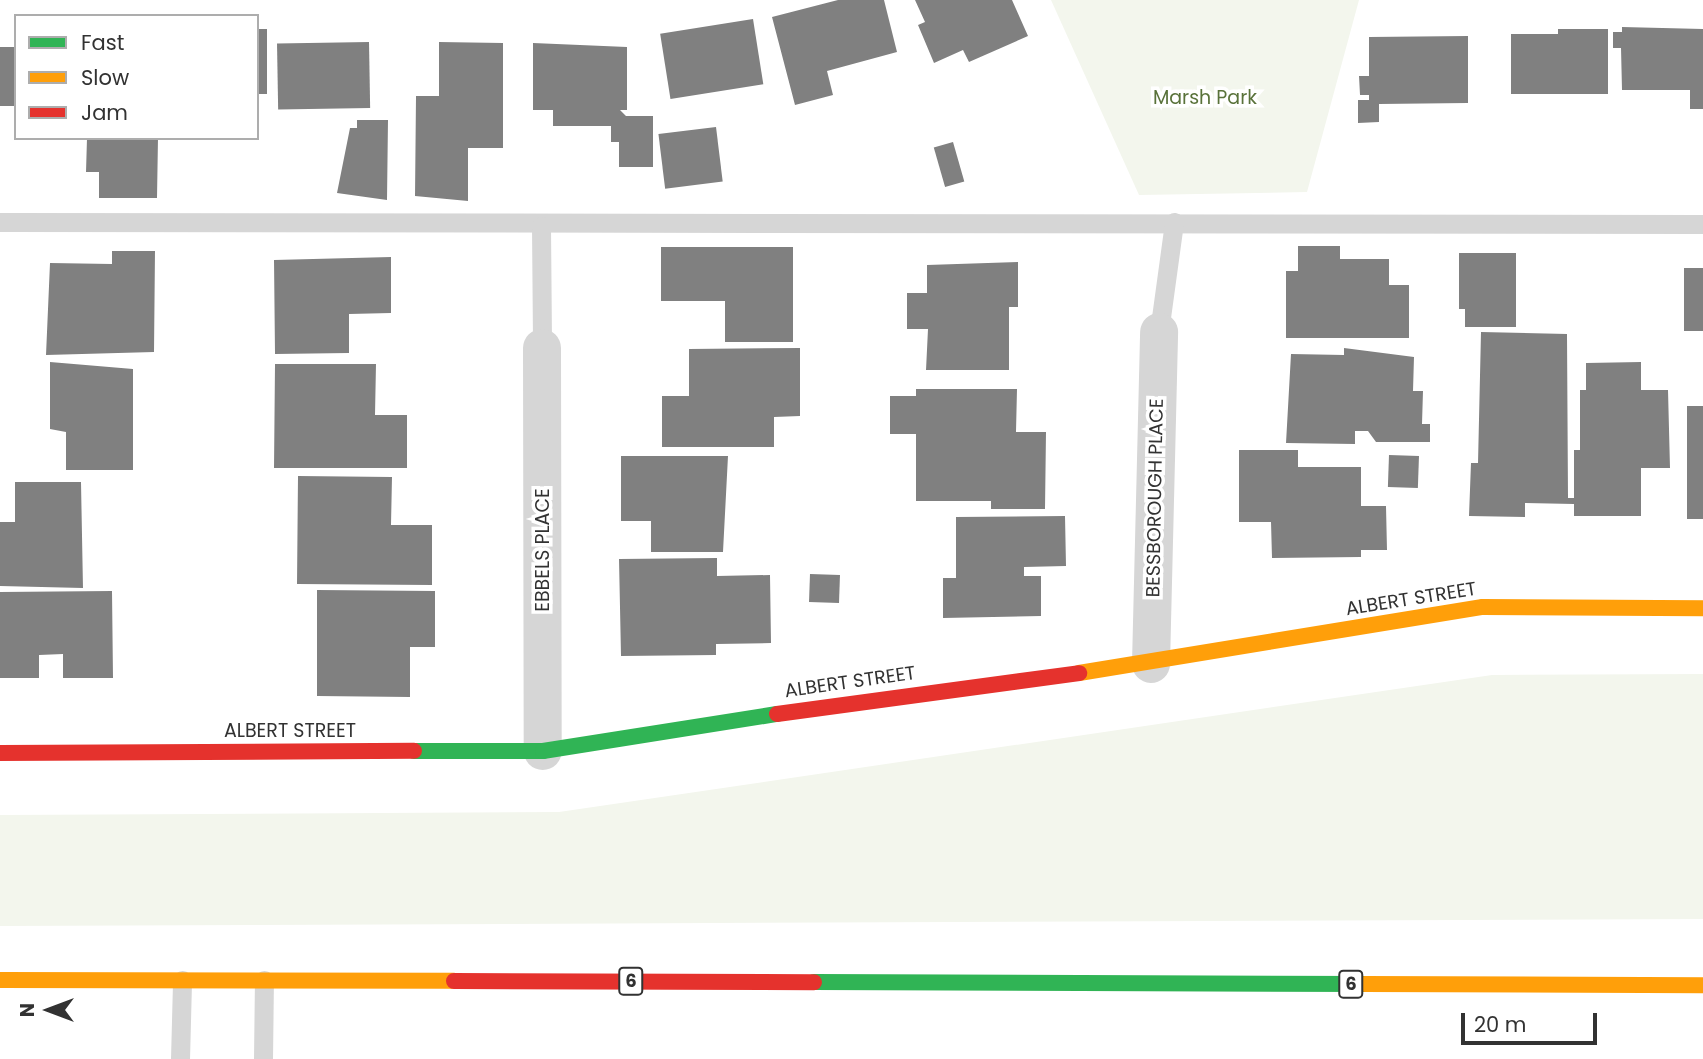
<!DOCTYPE html>
<style>
body{margin:0}
#map{position:relative;width:1703px;height:1059px;overflow:hidden;background:#fff;font-family:Poppins,sans-serif}
div>[style]{position:absolute}
.green>*{inset:0;background:#f3f6ed}
.building>*{inset:0;background:#808080;transform-origin:0 0}
.lane>*{height:19px;margin:-9.5px;padding:0 9.5px;transform-origin:9.5px;border-radius:9.5px;background:#d6d6d6}
.street>*{height:38px;margin:-19px;padding:0 19px;transform-origin:19px;border-radius:19px;background:#d6d6d6}
.fast>*{height:16px;margin:-8px;padding:0 8px;transform-origin:8px;border-radius:8px;background:#30b455}
.slow>*{height:16px;margin:-8px;padding:0 8px;transform-origin:8px;border-radius:8px;background:#ff9f0a}
.jam>*{height:16px;margin:-8px;padding:0 8px;transform-origin:8px;border-radius:8px;background:#e5322d}
span{translate:-50% -50%;white-space:nowrap;text-align:center;line-height:1.15;-webkit-text-stroke:7px #fff;paint-order:stroke}
.shield-label span{padding:2px 5px;background:#fff;border:2px solid;border-radius:5px;-webkit-text-stroke-width:0}
.shield-label{font-size:18px;color:#323232;font-weight:700}
.park-label{font-size:19px;color:#59723a}
.street-label{font-size:19px;color:#323232}
.legend{position:absolute;left:14px;top:14px;width:245px;height:126px;box-sizing:border-box;background:#fff;border:2px solid #adadad;margin:0;padding:9px 12px;list-style:none;font-size:21px;color:#323232}
.legend li{display:flex;align-items:center;gap:14px;height:35px}
.legend b{width:35px;border:2px solid #adadad}
.north{position:absolute;left:14px;top:975px;width:70px;height:70px;-webkit-text-stroke:5px #fff;paint-order:stroke;rotate:270deg;font-size:19px;font-weight:700;line-height:28px;text-align:center;color:#323232}
.north::after{content:'';display:block;margin:auto;width:24px;height:32px;background:#323232;clip-path:polygon(50% 0,100% 100%,50% 72%,0 100%)}
.scale{position:absolute;left:1461px;top:1013px;width:136px;height:32px;box-sizing:border-box;border:4px solid #323232;border-top:0;padding-left:9px;font-size:21px;line-height:24px;white-space:nowrap;color:#323232;-webkit-text-stroke:5px #fff;paint-order:stroke}
</style>
<div id="map">
<div class="green">
<div style="clip-path:polygon(1051px 0,1359px 0,1307px 192px,1139px 195px)"></div>
<div style="clip-path:polygon(1703px 674px,1703px 919px,0 926px,0 815px,559px 812px,1492px 675px)"></div>
</div>
<div class="building">
<div style="clip-path:polygon(838px 0,884px 0,897px 52px,827px 71px,833px 95px,795px 105px,772px 17px)"></div>
<div style="clip-path:polygon(915px 0,1012px 0,1028px 36px,969px 62px,963px 50px,934px 63px,918px 25px,925px 22px)"></div>
<div style="left:753px;top:19px;width:66px;height:94px;rotate:81deg"></div>
<div style="clip-path:polygon(1622px 27px,1703px 29px,1703px 109px,1690px 109px,1690px 90px,1622px 90px,1621px 48px,1613px 48px,1613px 32px,1622px 32px)"></div>
<div style="left:257px;top:29px;width:10px;height:65px"></div>
<div style="clip-path:polygon(1558px 29px,1608px 29px,1608px 94px,1511px 94px,1511px 34px,1558px 34px)"></div>
<div style="clip-path:polygon(1468px 36px,1468px 103px,1379px 104px,1379px 122px,1358px 123px,1358px 100px,1369px 100px,1369px 95px,1360px 95px,1359px 76px,1369px 76px,1369px 37px)"></div>
<div style="left:369px;top:42px;width:66px;height:92px;rotate:89deg"></div>
<div style="clip-path:polygon(439px 42px,503px 43px,503px 148px,468px 148px,468px 201px,415px 196px,416px 96px,439px 96px)"></div>
<div style="clip-path:polygon(533px 43px,627px 47px,627px 110px,620px 110px,626px 116px,653px 116px,653px 167px,619px 167px,619px 142px,611px 142px,611px 126px,553px 126px,553px 110px,533px 110px)"></div>
<div style="left:0;top:47px;width:16px;height:59px"></div>
<div style="clip-path:polygon(357px 120px,388px 120px,387px 200px,337px 193px,350px 128px,357px 128px)"></div>
<div style="left:716px;top:127px;width:55px;height:58px;rotate:83deg"></div>
<div style="clip-path:polygon(87px 138px,158px 138px,157px 198px,99px 198px,99px 172px,86px 172px)"></div>
<div style="left:953px;top:142px;width:41px;height:20px;rotate:74deg"></div>
<div style="clip-path:polygon(1298px 246px,1340px 246px,1340px 259px,1389px 259px,1389px 285px,1409px 285px,1409px 338px,1286px 338px,1286px 271px,1298px 271px)"></div>
<div style="clip-path:polygon(661px 247px,793px 247px,793px 342px,725px 342px,725px 301px,661px 301px)"></div>
<div style="clip-path:polygon(112px 251px,155px 251px,154px 352px,46px 355px,50px 263px,112px 264px)"></div>
<div style="clip-path:polygon(1459px 253px,1516px 253px,1516px 327px,1465px 327px,1465px 309px,1459px 309px)"></div>
<div style="clip-path:polygon(391px 257px,391px 313px,349px 314px,349px 353px,275px 354px,274px 260px)"></div>
<div style="clip-path:polygon(1018px 262px,1018px 307px,1009px 307px,1009px 370px,926px 370px,928px 329px,907px 329px,907px 293px,927px 293px,927px 265px)"></div>
<div style="left:1703px;top:268px;width:63px;height:19px;rotate:90deg"></div>
<div style="clip-path:polygon(1481px 332px,1567px 334px,1568px 498px,1574px 498px,1574px 450px,1580px 450px,1580px 390px,1586px 390px,1586px 363px,1641px 362px,1641px 390px,1668px 390px,1670px 468px,1641px 468px,1641px 516px,1574px 516px,1574px 504px,1525px 503px,1525px 517px,1469px 516px,1471px 463px,1478px 463px)"></div>
<div style="clip-path:polygon(800px 348px,800px 416px,774px 417px,774px 447px,662px 447px,662px 396px,689px 396px,689px 349px)"></div>
<div style="clip-path:polygon(1344px 348px,1414px 357px,1413px 391px,1423px 391px,1422px 424px,1430px 424px,1430px 442px,1376px 442px,1368px 431px,1355px 431px,1355px 444px,1286px 443px,1291px 354px,1344px 355px)"></div>
<div style="clip-path:polygon(50px 362px,133px 369px,133px 470px,66px 470px,66px 432px,50px 429px)"></div>
<div style="clip-path:polygon(275px 364px,376px 364px,375px 415px,407px 415px,407px 468px,274px 468px)"></div>
<div style="clip-path:polygon(916px 389px,1017px 389px,1016px 432px,1046px 432px,1045px 509px,991px 509px,991px 501px,916px 501px,916px 434px,890px 434px,890px 396px,916px 396px)"></div>
<div style="left:1687px;top:406px;width:16px;height:113px"></div>
<div style="clip-path:polygon(1239px 450px,1298px 450px,1298px 467px,1361px 467px,1361px 506px,1386px 506px,1387px 550px,1361px 550px,1361px 557px,1272px 558px,1271px 522px,1239px 522px)"></div>
<div style="left:1389px;top:455px;width:30px;height:32px;rotate:2deg"></div>
<div style="clip-path:polygon(621px 456px,728px 456px,723px 552px,651px 552px,651px 521px,621px 521px)"></div>
<div style="clip-path:polygon(298px 476px,392px 477px,391px 525px,432px 525px,432px 585px,297px 584px)"></div>
<div style="clip-path:polygon(15px 482px,81px 482px,83px 588px,0 586px,0 522px,15px 522px)"></div>
<div style="clip-path:polygon(1065px 516px,1066px 566px,1024px 567px,1024px 576px,1041px 576px,1041px 616px,943px 618px,943px 578px,956px 578px,956px 517px)"></div>
<div style="clip-path:polygon(717px 558px,717px 576px,770px 575px,771px 643px,716px 644px,716px 655px,621px 656px,619px 559px)"></div>
<div style="left:810px;top:574px;width:30px;height:28px;rotate:2deg"></div>
<div style="clip-path:polygon(317px 590px,435px 591px,435px 647px,410px 647px,410px 697px,317px 696px)"></div>
<div style="clip-path:polygon(112px 591px,113px 678px,63px 678px,63px 654px,39px 655px,39px 678px,0 678px,0 592px)"></div>
</div>
<div class="lane">
<div style="left:0;top:222px;width:1703px;rotate:0.07deg"></div>
<div style="left:541px;top:226px;width:122px;rotate:89.5deg"></div>
<div style="left:1159px;top:332px;width:111px;rotate:-82.2deg"></div>
<div style="left:180px;top:1059px;width:79px;rotate:-88.5deg"></div>
<div style="left:263px;top:1059px;width:79px;rotate:-89.3deg"></div>
</div>
<div class="street">
<div style="left:542px;top:348px;width:403px;rotate:89.9deg"></div>
<div style="left:1151px;top:664px;width:332px;rotate:-88.6deg"></div>
</div>
<div class="fast">
<div style="left:414px;top:751px;width:129px"></div>
<div style="left:543px;top:751px;width:237px;rotate:-9deg"></div>
<div style="left:814px;top:982px;width:551px;rotate:0.21deg"></div>
</div>
<div class="slow">
<div style="left:1079px;top:673px;width:409px;rotate:-9.3deg"></div>
<div style="left:1483px;top:607px;width:220px;rotate:0.3deg"></div>
<div style="left:0;top:980px;width:454px;rotate:0.1deg"></div>
<div style="left:1365px;top:984px;width:338px;rotate:0.2deg"></div>
</div>
<div class="jam">
<div style="left:777px;top:714px;width:305px;rotate:-7.7deg"></div>
<div style="left:0;top:753px;width:414px;rotate:-0.3deg"></div>
<div style="left:454px;top:981px;width:360px;rotate:0.2deg"></div>
</div>
<div class="shield-label">
<span style="left:631px;top:981px">6</span>
<span style="left:1351px;top:984px">6</span>
</div>
<div class="park-label">
<span style="left:1205px;top:98px">Marsh Park</span>
</div>
<div class="street-label">
<span style="left:1155px;top:498px;rotate:-89deg">BESSBOROUGH PLACE</span>
<span style="left:543px;top:550px;rotate:-90deg">EBBELS PLACE</span>
<span style="left:1411px;top:599px;rotate:-9deg">ALBERT STREET</span>
<span style="left:850px;top:682px;rotate:-8deg">ALBERT STREET</span>
<span style="left:290px;top:731px">ALBERT STREET</span>
</div>
<ul class="legend">
<li><b style="height:9px;background:#30b455"></b>Fast</li>
<li><b style="height:9px;background:#ff9f0a"></b>Slow</li>
<li><b style="height:9px;background:#e5322d"></b>Jam</li>
</ul>
<div class="north">N</div>
<div class="scale">20 m</div>
</div>
